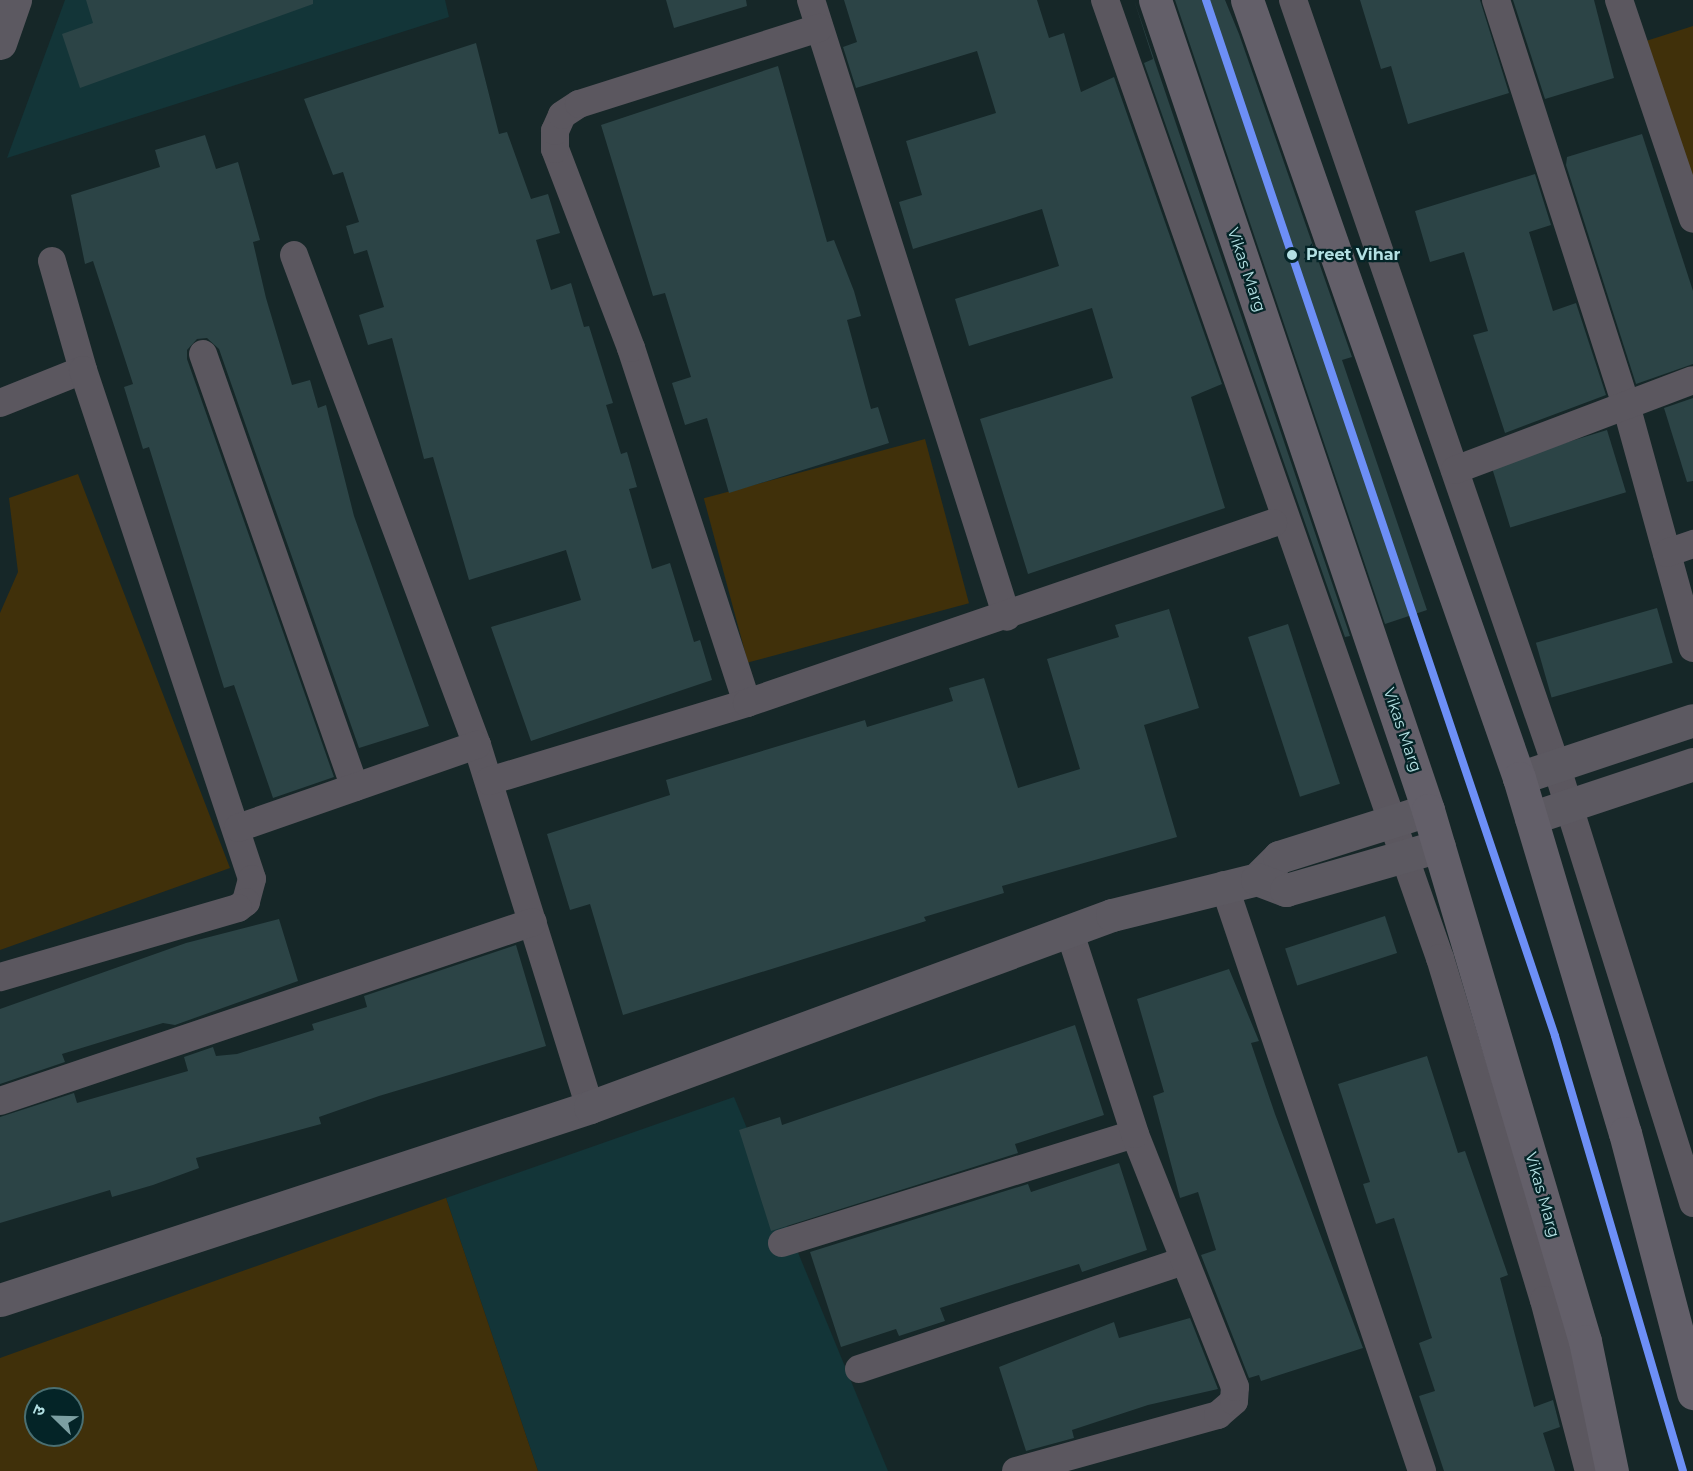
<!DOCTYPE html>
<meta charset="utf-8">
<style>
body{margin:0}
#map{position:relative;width:1693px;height:1471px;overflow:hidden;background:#162728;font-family:Montserrat,"Noto Sans Devanagari",sans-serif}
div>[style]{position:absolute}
.built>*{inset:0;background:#133538}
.green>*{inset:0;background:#40300a;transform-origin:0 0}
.building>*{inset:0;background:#2c4446;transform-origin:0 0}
.street>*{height:28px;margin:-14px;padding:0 14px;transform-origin:14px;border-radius:14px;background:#5b575f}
.secondary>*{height:33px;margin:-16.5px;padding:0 16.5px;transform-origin:16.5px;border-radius:16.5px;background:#5c5961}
.primary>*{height:33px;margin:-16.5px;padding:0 16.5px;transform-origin:16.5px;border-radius:16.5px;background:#635f69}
.metro-1>*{height:8px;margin:-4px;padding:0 4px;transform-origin:4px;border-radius:4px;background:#6d8ff6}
.dots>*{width:16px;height:16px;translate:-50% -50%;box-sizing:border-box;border:3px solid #042427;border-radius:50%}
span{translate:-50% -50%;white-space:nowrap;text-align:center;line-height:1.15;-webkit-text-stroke:4.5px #042427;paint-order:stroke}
.stop-label{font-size:16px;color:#b3e0e3;font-weight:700}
.left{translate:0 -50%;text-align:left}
.street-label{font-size:16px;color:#b3e0e3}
.north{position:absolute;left:24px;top:1387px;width:60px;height:60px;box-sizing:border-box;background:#042427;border:2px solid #4a6f72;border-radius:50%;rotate:293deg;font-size:16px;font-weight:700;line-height:24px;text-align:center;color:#b3e0e3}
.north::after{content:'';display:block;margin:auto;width:21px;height:27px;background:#7c9fa2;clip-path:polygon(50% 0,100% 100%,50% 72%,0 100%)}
</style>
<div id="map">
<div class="built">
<div style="clip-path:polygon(65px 0,445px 0,449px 17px,7px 158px)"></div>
<div style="clip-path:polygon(734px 1097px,888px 1471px,538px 1471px,446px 1198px)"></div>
</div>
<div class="green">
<div style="clip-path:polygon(1693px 26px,1693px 181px,1646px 41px)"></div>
<div style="left:925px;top:439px;width:170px;height:229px;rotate:75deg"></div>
<div style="clip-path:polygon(78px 474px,230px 868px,0 950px,0 613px,18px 572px,9px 498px)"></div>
<div style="clip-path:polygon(evenodd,446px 1198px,538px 1471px,0 1471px,0 1358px,446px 1198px,36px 1399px,72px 1399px,72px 1435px,36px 1435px,36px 1399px)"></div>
</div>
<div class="building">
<div style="clip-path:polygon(86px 0,313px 0,313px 4px,80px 88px,62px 34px,93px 23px)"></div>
<div style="clip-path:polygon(666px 0,746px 0,747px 6px,674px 28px)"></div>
<div style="clip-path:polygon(844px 0,1037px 0,1049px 38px,1064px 33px,1081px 92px,1114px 77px,1222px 384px,1191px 397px,1225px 508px,1028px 574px,980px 419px,1113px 378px,1092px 308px,969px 346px,955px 299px,1059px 266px,1042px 209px,913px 249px,899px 202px,922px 195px,906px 141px,996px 113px,977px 51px,856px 88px,843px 47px,857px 42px)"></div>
<div style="clip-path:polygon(1134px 0,1350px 636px,1345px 637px,1144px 63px,1153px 59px)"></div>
<div style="clip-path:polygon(1175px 0,1225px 0,1239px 34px,1352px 357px,1342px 360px,1427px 610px,1385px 624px)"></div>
<div style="clip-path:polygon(1360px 0,1480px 0,1509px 93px,1408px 124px,1391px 66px,1381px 69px)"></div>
<div style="clip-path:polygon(1513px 0,1594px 0,1614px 78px,1545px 99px)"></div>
<div style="clip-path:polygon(476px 43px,499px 134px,507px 132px,531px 199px,548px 194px,560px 233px,536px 240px,551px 290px,571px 283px,584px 327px,589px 326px,613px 403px,606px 405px,621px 454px,627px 452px,637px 487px,629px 489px,652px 569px,670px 563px,694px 642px,700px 640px,712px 680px,531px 741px,491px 627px,581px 600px,566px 550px,469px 580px,433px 457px,424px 459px,392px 338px,368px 345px,359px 315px,384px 307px,367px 250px,354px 254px,346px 226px,359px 222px,343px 172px,333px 175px,304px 99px)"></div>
<div style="clip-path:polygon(778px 66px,827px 242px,834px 240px,854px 291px,861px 316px,847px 320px,871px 409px,878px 407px,889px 443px,729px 493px,707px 418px,685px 425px,672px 383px,691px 377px,665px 293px,653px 296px,601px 125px)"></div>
<div style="clip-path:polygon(1642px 134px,1693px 291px,1693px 364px,1636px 384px,1566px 165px,1567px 157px)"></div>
<div style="clip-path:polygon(205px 135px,216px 169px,238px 162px,260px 240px,253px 242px,266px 298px,292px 385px,310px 380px,318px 408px,326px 405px,354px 516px,429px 726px,359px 748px,219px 349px,207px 338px,197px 339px,187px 350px,187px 359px,334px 777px,273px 798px,234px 685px,224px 688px,149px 447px,143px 449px,124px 387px,133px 384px,93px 261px,85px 264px,71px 195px,160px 167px,155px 150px)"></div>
<div style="clip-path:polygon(1535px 174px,1551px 225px,1529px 232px,1553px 311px,1576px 303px,1606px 395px,1505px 433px,1473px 335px,1488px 331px,1464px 252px,1430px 262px,1415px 211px)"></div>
<div style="clip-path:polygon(1693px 398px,1693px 481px,1687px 482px,1664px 408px)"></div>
<div style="left:1607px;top:430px;width:65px;height:121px;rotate:73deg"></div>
<div style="left:1657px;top:608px;width:57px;height:126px;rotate:74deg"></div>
<div style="clip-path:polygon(1169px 609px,1199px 708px,1144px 725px,1177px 837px,1002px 886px,1004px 893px,924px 917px,926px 921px,623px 1015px,590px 904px,570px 910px,547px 834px,670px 795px,666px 780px,865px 720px,867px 727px,953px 701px,949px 688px,984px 678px,1018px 788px,1080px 769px,1047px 659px,1119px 637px,1115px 625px)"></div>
<div style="left:1288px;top:624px;width:168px;height:42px;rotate:72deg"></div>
<div style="left:1385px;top:916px;width:39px;height:105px;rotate:72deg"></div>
<div style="clip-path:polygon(279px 919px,298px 981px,175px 1025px,163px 1023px,62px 1054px,65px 1062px,0 1084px,0 1009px,186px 943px)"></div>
<div style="clip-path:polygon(516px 945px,546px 1046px,379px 1096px,319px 1117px,321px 1124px,196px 1158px,199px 1168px,153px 1185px,112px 1197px,110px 1190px,0 1223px,0 1117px,74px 1093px,77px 1103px,188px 1071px,184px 1057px,213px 1047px,216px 1056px,237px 1054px,314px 1030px,312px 1024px,367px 1007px,364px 996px)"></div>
<div style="clip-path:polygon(1229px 969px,1259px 1041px,1251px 1043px,1275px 1114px,1363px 1348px,1261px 1381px,1259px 1375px,1249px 1378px,1201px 1255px,1216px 1250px,1198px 1192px,1180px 1198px,1153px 1096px,1164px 1092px,1137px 999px)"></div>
<div style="clip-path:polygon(1075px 1025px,1104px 1115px,1015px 1144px,1018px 1153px,771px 1231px,739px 1130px,780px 1117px,782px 1125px)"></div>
<div style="clip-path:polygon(1427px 1056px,1458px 1153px,1465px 1151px,1508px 1275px,1500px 1278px,1534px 1407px,1553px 1400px,1560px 1427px,1543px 1433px,1555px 1471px,1444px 1471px,1419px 1396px,1435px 1391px,1419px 1343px,1432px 1338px,1394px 1218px,1376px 1224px,1363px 1184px,1370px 1182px,1338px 1084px)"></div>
<div style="clip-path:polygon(1119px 1163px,1147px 1250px,1082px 1272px,1079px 1264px,1037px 1277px,940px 1308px,945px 1321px,899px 1336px,896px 1329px,841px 1347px,810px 1252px,1028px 1184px,1031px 1192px)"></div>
<div style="clip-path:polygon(1190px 1318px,1218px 1389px,1148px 1405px,1072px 1430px,1074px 1438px,1026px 1451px,999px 1367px,1114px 1322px,1119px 1338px)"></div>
</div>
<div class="street">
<div style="left:811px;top:0;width:647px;rotate:72.38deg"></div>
<div style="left:1105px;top:0;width:1015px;rotate:70.73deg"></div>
<div style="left:1440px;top:958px;width:357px;rotate:73.1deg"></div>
<div style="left:1544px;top:1300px;width:177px;rotate:75.3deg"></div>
<div style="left:1293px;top:0;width:809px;rotate:71.03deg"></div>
<div style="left:1556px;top:765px;width:459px;rotate:72.6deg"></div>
<div style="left:1496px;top:0;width:425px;rotate:72.2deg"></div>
<div style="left:1626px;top:405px;width:252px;rotate:74.6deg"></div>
<div style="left:1619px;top:0;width:231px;rotate:71.3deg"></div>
<div style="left:294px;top:255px;width:523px;rotate:69.52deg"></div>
<div style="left:477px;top:745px;width:379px;rotate:72.7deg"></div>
<div style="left:52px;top:261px;width:113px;rotate:74.1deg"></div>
<div style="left:203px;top:354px;width:459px;rotate:70.7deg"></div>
<div style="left:0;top:403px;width:89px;rotate:-21.7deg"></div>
<div style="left:83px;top:370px;width:536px;rotate:71.63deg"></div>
<div style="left:252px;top:879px;width:24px;rotate:105deg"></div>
<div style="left:246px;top:902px;width:10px;rotate:143deg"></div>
<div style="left:238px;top:908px;width:248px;rotate:163.8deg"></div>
<div style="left:1455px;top:470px;width:254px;rotate:-20.7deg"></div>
<div style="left:1667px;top:553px;width:28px;rotate:-19deg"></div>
<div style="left:747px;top:703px;width:373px;rotate:-108.1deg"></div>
<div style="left:631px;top:348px;width:213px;rotate:-110.9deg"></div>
<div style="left:555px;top:149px;width:18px;rotate:-90deg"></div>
<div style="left:555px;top:131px;width:17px;rotate:-66deg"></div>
<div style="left:562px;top:115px;width:20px;rotate:-33deg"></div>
<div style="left:579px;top:104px;width:252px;rotate:-17.6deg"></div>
<div style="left:489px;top:781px;width:270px;rotate:-16.8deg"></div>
<div style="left:747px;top:703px;width:556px;rotate:-18.89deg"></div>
<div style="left:238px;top:828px;width:253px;rotate:-19.2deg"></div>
<div style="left:1224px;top:885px;width:619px;rotate:71.33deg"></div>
<div style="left:0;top:1101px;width:562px;rotate:-18.56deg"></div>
<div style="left:782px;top:1243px;width:369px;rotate:-17.2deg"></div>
<div style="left:859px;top:1369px;width:339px;rotate:-18.4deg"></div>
<div style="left:1016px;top:1471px;width:210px;rotate:-15.5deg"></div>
<div style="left:1218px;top:1415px;width:21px;rotate:-41deg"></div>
<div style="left:1234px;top:1401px;width:14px;rotate:-86deg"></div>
<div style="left:1235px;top:1387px;width:272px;rotate:-111.6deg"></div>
<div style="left:1135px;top:1134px;width:214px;rotate:-107.9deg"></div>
</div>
<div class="secondary">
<div style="left:0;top:43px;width:46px;rotate:-70.8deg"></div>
<div style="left:1519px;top:778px;width:183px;rotate:-18.4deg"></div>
<div style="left:1531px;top:818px;width:171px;rotate:-18.4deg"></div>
<div style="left:1257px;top:879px;width:31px;rotate:-45deg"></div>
<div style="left:1279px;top:857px;width:156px;rotate:-17.5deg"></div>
<div style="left:0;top:1300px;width:621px;rotate:-18.11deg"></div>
<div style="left:590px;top:1107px;width:556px;rotate:-20.19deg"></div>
<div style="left:1112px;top:915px;width:149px;rotate:-13.9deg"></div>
<div style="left:1257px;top:879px;width:31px;rotate:21deg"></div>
<div style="left:1286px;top:890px;width:159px;rotate:-16deg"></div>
</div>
<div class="primary">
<div style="left:1155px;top:0;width:855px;rotate:71.37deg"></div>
<div style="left:1428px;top:810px;width:554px;rotate:73.53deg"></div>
<div style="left:1585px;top:1341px;width:133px;rotate:78.3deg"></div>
<div style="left:1247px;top:0;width:824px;rotate:70.73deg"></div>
<div style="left:1519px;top:778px;width:370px;rotate:73.4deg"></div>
<div style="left:1625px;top:1133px;width:269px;rotate:75.3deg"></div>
</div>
<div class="metro-1">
<div style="left:1206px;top:0;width:1093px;rotate:71.38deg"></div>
<div style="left:1555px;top:1036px;width:453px;rotate:73.6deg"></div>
</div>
<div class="dots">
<div style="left:1292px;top:255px;background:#b3e0e3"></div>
</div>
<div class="stop-label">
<span class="left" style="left:1306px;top:255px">Preet Vihar</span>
</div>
<div class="street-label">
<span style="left:1246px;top:270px;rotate:71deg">Vikas Marg</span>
<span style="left:1402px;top:730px;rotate:71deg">Vikas Marg</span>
<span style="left:1542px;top:1195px;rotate:74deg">Vikas Marg</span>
</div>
<div class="north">उ</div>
</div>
